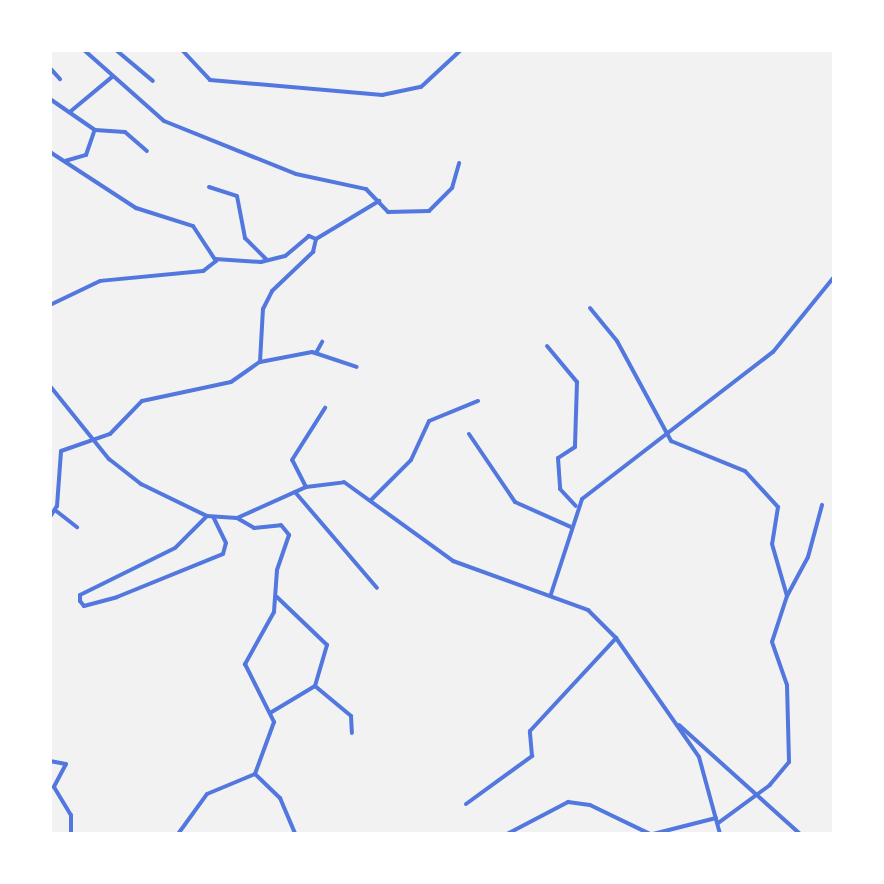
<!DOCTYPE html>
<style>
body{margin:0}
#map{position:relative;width:884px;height:884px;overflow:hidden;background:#f2f2f2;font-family:Helvetica,sans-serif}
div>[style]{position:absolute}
.minor>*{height:4px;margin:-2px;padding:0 2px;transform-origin:2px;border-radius:2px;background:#5277de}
.tertiary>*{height:4px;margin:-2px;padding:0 2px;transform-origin:2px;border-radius:2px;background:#5277de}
span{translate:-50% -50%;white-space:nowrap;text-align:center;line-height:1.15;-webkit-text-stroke:10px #fff;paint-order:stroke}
.frame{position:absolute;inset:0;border:52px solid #fff;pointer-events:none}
</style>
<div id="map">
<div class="minor">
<div style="left:84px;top:50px;width:107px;rotate:41.6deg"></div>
<div style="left:164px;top:121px;width:142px;rotate:21.9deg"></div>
<div style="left:296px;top:174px;width:72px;rotate:12.1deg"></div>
<div style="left:366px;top:189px;width:32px;rotate:46deg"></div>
<div style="left:388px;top:212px;width:41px;rotate:-1.4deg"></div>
<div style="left:429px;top:211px;width:33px;rotate:-45deg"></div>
<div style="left:452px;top:188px;width:26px;rotate:-74deg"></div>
<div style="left:116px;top:50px;width:48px;rotate:40deg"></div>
<div style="left:182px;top:50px;width:41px;rotate:47deg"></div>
<div style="left:210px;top:80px;width:173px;rotate:5deg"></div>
<div style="left:382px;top:95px;width:40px;rotate:-12deg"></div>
<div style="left:421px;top:87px;width:54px;rotate:-42.8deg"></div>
<div style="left:50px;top:68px;width:15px;rotate:48deg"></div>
<div style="left:50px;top:99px;width:55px;rotate:34.6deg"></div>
<div style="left:95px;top:130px;width:30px;rotate:4deg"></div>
<div style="left:125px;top:132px;width:29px;rotate:41deg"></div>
<div style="left:71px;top:111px;width:53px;rotate:-39.7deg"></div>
<div style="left:50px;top:152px;width:103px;rotate:33.1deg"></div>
<div style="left:136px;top:208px;width:60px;rotate:17.5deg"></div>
<div style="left:193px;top:226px;width:42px;rotate:56.7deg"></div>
<div style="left:216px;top:261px;width:16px;rotate:142deg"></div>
<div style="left:203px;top:271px;width:103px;rotate:174.5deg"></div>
<div style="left:100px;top:281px;width:55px;rotate:154.4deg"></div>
<div style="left:65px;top:161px;width:22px;rotate:-16deg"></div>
<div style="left:86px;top:155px;width:24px;rotate:-71deg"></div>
<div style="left:209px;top:187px;width:29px;rotate:18deg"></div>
<div style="left:237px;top:196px;width:43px;rotate:79.2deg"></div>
<div style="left:245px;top:238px;width:30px;rotate:45deg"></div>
<div style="left:316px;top:239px;width:74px;rotate:-31.1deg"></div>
<div style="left:590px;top:308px;width:43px;rotate:50.7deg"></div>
<div style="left:617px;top:341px;width:114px;rotate:61.6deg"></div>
<div style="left:671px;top:441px;width:80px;rotate:22.1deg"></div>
<div style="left:745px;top:471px;width:49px;rotate:47.5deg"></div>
<div style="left:778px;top:507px;width:37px;rotate:99deg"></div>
<div style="left:772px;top:544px;width:54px;rotate:73.9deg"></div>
<div style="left:787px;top:596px;width:48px;rotate:108.1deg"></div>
<div style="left:772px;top:642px;width:46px;rotate:70.8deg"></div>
<div style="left:787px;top:685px;width:77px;rotate:88.5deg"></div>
<div style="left:789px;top:762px;width:30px;rotate:130deg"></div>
<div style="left:770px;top:785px;width:64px;rotate:143.8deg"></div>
<div style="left:547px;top:346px;width:47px;rotate:50.2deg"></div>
<div style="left:577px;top:382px;width:65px;rotate:91.8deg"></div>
<div style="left:575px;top:447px;width:20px;rotate:147deg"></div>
<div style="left:558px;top:458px;width:31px;rotate:86deg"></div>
<div style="left:560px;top:489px;width:23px;rotate:47deg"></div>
<div style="left:316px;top:353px;width:13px;rotate:-61deg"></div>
<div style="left:260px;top:362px;width:53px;rotate:-10.9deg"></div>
<div style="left:312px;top:352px;width:47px;rotate:18.4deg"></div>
<div style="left:469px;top:434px;width:82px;rotate:55.9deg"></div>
<div style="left:515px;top:502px;width:61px;rotate:24.1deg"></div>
<div style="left:306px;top:487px;width:30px;rotate:-117deg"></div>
<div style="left:292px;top:460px;width:62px;rotate:-57.6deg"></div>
<div style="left:295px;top:492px;width:126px;rotate:49.5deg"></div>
<div style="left:372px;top:499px;width:55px;rotate:-45deg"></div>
<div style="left:411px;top:460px;width:43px;rotate:-65.2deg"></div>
<div style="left:429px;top:421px;width:53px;rotate:-22.2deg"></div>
<div style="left:55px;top:510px;width:28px;rotate:38deg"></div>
<div style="left:207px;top:516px;width:45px;rotate:135deg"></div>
<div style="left:175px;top:548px;width:106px;rotate:153.7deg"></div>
<div style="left:80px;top:595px;width:6px;rotate:90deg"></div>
<div style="left:80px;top:601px;width:6px;rotate:51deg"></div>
<div style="left:84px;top:606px;width:34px;rotate:-15deg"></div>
<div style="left:117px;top:597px;width:114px;rotate:-22.1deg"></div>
<div style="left:223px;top:554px;width:11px;rotate:-75deg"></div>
<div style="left:226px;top:543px;width:28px;rotate:-116deg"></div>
<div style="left:50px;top:517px;width:13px;rotate:-58deg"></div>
<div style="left:57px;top:506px;width:55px;rotate:-85.8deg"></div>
<div style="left:61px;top:451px;width:52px;rotate:-19.1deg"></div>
<div style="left:110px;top:434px;width:46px;rotate:-45.9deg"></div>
<div style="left:142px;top:401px;width:91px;rotate:-12.1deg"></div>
<div style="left:231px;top:382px;width:35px;rotate:-35deg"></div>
<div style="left:260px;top:362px;width:53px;rotate:-86.8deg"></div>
<div style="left:263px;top:309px;width:20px;rotate:-63deg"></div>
<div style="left:272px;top:291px;width:57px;rotate:-43.6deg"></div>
<div style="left:313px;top:252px;width:13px;rotate:-77deg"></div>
<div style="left:316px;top:239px;width:8px;rotate:-157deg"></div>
<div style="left:309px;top:236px;width:31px;rotate:140deg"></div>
<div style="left:285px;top:256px;width:25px;rotate:166deg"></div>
<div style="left:261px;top:262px;width:46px;rotate:-176.3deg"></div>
<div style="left:237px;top:518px;width:20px;rotate:30deg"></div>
<div style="left:254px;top:528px;width:27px;rotate:-6deg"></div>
<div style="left:281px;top:525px;width:13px;rotate:51deg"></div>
<div style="left:289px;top:535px;width:37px;rotate:109deg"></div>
<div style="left:277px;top:570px;width:42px;rotate:94.1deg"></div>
<div style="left:274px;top:612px;width:60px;rotate:119.1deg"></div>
<div style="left:245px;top:664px;width:65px;rotate:63.4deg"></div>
<div style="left:274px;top:722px;width:55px;rotate:110.1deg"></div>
<div style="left:255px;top:774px;width:35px;rotate:44deg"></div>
<div style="left:280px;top:798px;width:39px;rotate:67deg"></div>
<div style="left:551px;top:594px;width:100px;rotate:-71.9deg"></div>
<div style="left:582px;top:499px;width:241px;rotate:-37.6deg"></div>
<div style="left:773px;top:352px;width:97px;rotate:-50.9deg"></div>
<div style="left:787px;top:596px;width:44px;rotate:-61.7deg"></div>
<div style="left:808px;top:557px;width:54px;rotate:-74.9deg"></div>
<div style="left:315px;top:686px;width:47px;rotate:39.8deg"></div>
<div style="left:351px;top:716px;width:17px;rotate:87deg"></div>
<div style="left:270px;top:713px;width:52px;rotate:-31deg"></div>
<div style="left:315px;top:686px;width:43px;rotate:-73.7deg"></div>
<div style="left:327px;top:645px;width:69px;rotate:-136.2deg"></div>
<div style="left:679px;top:725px;width:163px;rotate:42deg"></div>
<div style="left:50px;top:761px;width:16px;rotate:11deg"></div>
<div style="left:66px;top:764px;width:26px;rotate:118deg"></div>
<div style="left:54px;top:787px;width:33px;rotate:59deg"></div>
<div style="left:71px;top:815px;width:19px;rotate:90deg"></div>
<div style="left:466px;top:804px;width:82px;rotate:-36deg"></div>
<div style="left:532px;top:756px;width:25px;rotate:-95deg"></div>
<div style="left:530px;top:731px;width:127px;rotate:-47.2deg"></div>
<div style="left:178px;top:834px;width:49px;rotate:-54.1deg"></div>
<div style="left:207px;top:794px;width:52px;rotate:-22.6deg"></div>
<div style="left:507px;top:834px;width:69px;rotate:-27.7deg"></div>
<div style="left:568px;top:802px;width:22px;rotate:8deg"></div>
<div style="left:590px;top:805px;width:67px;rotate:25.8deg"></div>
<div style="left:653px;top:834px;width:65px;rotate:-14.3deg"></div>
</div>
<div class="tertiary">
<div style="left:50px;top:386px;width:94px;rotate:51.1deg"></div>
<div style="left:109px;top:459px;width:41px;rotate:38deg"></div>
<div style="left:141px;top:484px;width:73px;rotate:25.9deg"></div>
<div style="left:207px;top:516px;width:30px;rotate:4deg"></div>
<div style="left:237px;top:518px;width:76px;rotate:-24.2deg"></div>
<div style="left:306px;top:487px;width:38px;rotate:-7deg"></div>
<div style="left:344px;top:482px;width:135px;rotate:35.9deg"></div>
<div style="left:453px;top:561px;width:144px;rotate:19.9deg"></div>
<div style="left:588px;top:610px;width:40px;rotate:45deg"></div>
<div style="left:616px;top:638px;width:145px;rotate:55.1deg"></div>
<div style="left:699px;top:757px;width:80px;rotate:74.7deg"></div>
</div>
<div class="frame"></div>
</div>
